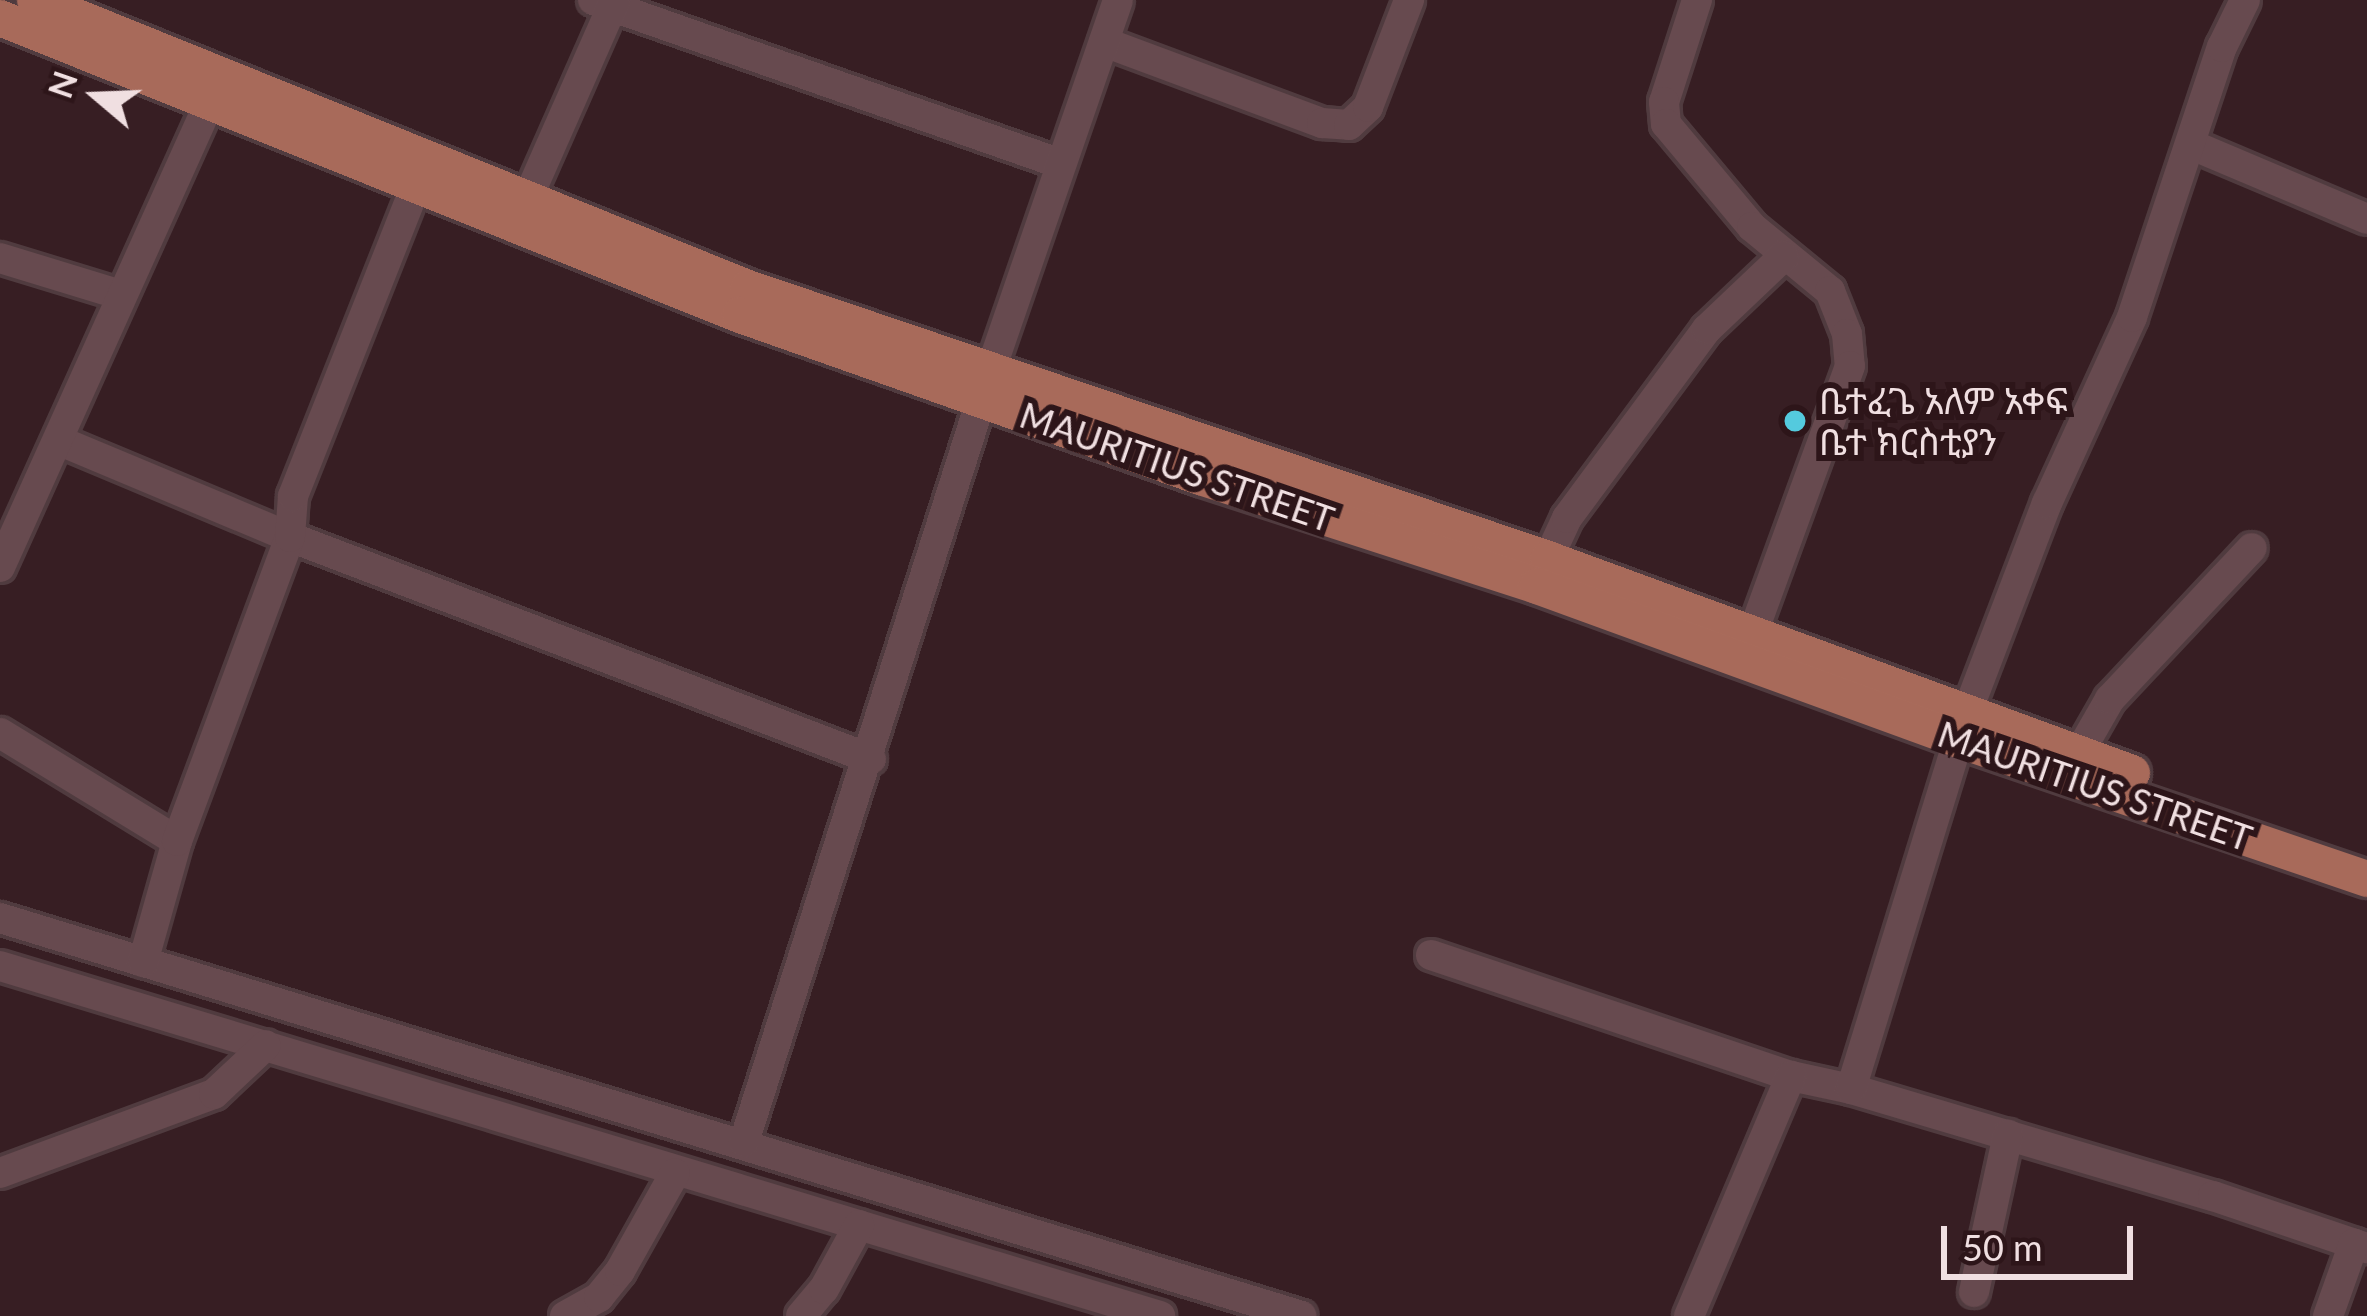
<!DOCTYPE html>
<meta charset="utf-8">
<style>
body{margin:0}
#map{position:relative;width:2367px;height:1316px;overflow:hidden;background:#371e23;font-family:Lato,"Noto Sans Ethiopic",sans-serif}
div>[style]{position:absolute}
.roads{filter:drop-shadow(3px 0 #503b3f) drop-shadow(-3px 0 #503b3f) drop-shadow(0 3px #503b3f) drop-shadow(0 -3px #503b3f)}
.street>*{height:30px;margin:-15px;padding:0 15px;transform-origin:15px;border-radius:15px;background:#674a4f}
.primary>*{height:36px;margin:-18px;padding:0 18px;transform-origin:18px;border-radius:18px;background:#a86a5a}
.dots>*{width:33px;height:33px;translate:-50% -50%;box-sizing:border-box;border:6px solid #2d1519;border-radius:50%}
span{translate:-50% -50%;white-space:nowrap;text-align:center;line-height:1.15;-webkit-text-stroke:12px #2d1519;paint-order:stroke}
.poi-label{font-size:36px;color:#f0dfe1}
.left{translate:0 -50%;text-align:left}
.street-label{font-size:36px;color:#f0dfe1}
.north{position:absolute;left:36px;top:36px;width:120px;height:120px;-webkit-text-stroke:9px #2d1519;paint-order:stroke;rotate:289deg;font-size:33px;font-weight:700;line-height:48px;text-align:center;color:#f0dfe1}
.north::after{content:'';display:block;margin:auto;width:42px;height:54px;background:#f0dfe1;clip-path:polygon(50% 0,100% 100%,50% 72%,0 100%)}
.scale{position:absolute;left:1941px;top:1226px;width:192px;height:54px;box-sizing:border-box;border:6px solid #f0dfe1;border-top:0;padding-left:15px;font-size:36px;line-height:42px;white-space:nowrap;color:#f0dfe1;-webkit-text-stroke:9px #2d1519;paint-order:stroke}
</style>
<div id="map">
<div class="roads">
<div class="street">
<div style="left:593px;top:0;width:496px;rotate:19.3deg"></div>
<div style="left:1697px;top:0;width:107px;rotate:107.9deg"></div>
<div style="left:1664px;top:102px;width:22px;rotate:85deg"></div>
<div style="left:1666px;top:124px;width:134px;rotate:50.1deg"></div>
<div style="left:1752px;top:227px;width:101px;rotate:39.4deg"></div>
<div style="left:1830px;top:291px;width:46px;rotate:68.4deg"></div>
<div style="left:1847px;top:334px;width:32px;rotate:85deg"></div>
<div style="left:1850px;top:366px;width:286px;rotate:110deg"></div>
<div style="left:1104px;top:42px;width:233px;rotate:20.4deg"></div>
<div style="left:1322px;top:123px;width:27px;rotate:4deg"></div>
<div style="left:1349px;top:125px;width:26px;rotate:-43deg"></div>
<div style="left:1368px;top:107px;width:115px;rotate:-69deg"></div>
<div style="left:2192px;top:145px;width:190px;rotate:22.9deg"></div>
<div style="left:518px;top:220px;width:240px;rotate:-66.2deg"></div>
<div style="left:0;top:258px;width:127px;rotate:17deg"></div>
<div style="left:60px;top:441px;width:249px;rotate:22.7deg"></div>
<div style="left:290px;top:537px;width:622px;rotate:20.91deg"></div>
<div style="left:1548px;top:559px;width:45px;rotate:-65.1deg"></div>
<div style="left:1567px;top:518px;width:235px;rotate:-53.5deg"></div>
<div style="left:1707px;top:329px;width:106px;rotate:-43.5deg"></div>
<div style="left:0;top:567px;width:528px;rotate:-65.72deg"></div>
<div style="left:0;top:733px;width:207px;rotate:31.4deg"></div>
<div style="left:2067px;top:774px;width:86px;rotate:-60.2deg"></div>
<div style="left:2110px;top:699px;width:207px;rotate:-46.8deg"></div>
<div style="left:0;top:918px;width:1361px;rotate:17deg"></div>
<div style="left:1431px;top:955px;width:380px;rotate:18.6deg"></div>
<div style="left:1791px;top:1076px;width:61px;rotate:12.2deg"></div>
<div style="left:1851px;top:1089px;width:377px;rotate:16.5deg"></div>
<div style="left:2213px;top:1196px;width:163px;rotate:18.7deg"></div>
<div style="left:143px;top:962px;width:126px;rotate:-74.3deg"></div>
<div style="left:177px;top:841px;width:324px;rotate:-69.6deg"></div>
<div style="left:290px;top:537px;width:41px;rotate:-85.8deg"></div>
<div style="left:293px;top:496px;width:354px;rotate:-68.4deg"></div>
<div style="left:0;top:966px;width:1212px;rotate:16.79deg"></div>
<div style="left:1851px;top:1089px;width:391px;rotate:-72.9deg"></div>
<div style="left:1966px;top:715px;width:227px;rotate:-69.1deg"></div>
<div style="left:2047px;top:503px;width:205px;rotate:-65.4deg"></div>
<div style="left:2132px;top:317px;width:285px;rotate:-71.6deg"></div>
<div style="left:2222px;top:47px;width:52px;rotate:-63.9deg"></div>
<div style="left:744px;top:1142px;width:808px;rotate:-72.28deg"></div>
<div style="left:990px;top:372px;width:393px;rotate:-71deg"></div>
<div style="left:0;top:1173px;width:228px;rotate:-20.3deg"></div>
<div style="left:214px;top:1094px;width:71px;rotate:-43.3deg"></div>
<div style="left:1974px;top:1292px;width:161px;rotate:-77.8deg"></div>
<div style="left:565px;top:1316px;width:39px;rotate:-29deg"></div>
<div style="left:599px;top:1297px;width:33px;rotate:-51deg"></div>
<div style="left:620px;top:1271px;width:112px;rotate:-60.7deg"></div>
<div style="left:801px;top:1316px;width:35px;rotate:-50deg"></div>
<div style="left:824px;top:1289px;width:73px;rotate:-61.3deg"></div>
<div style="left:1689px;top:1316px;width:261px;rotate:-67deg"></div>
<div style="left:2328px;top:1316px;width:77px;rotate:-70.4deg"></div>
</div>
<div class="primary">
<div style="left:35px;top:0;width:769px;rotate:22deg"></div>
<div style="left:748px;top:288px;width:845px;rotate:18.71deg"></div>
<div style="left:1548px;top:559px;width:622px;rotate:20.12deg"></div>
<div style="left:0;top:18px;width:797px;rotate:21.87deg"></div>
<div style="left:740px;top:315px;width:488px;rotate:19.4deg"></div>
<div style="left:1200px;top:477px;width:354px;rotate:17.9deg"></div>
<div style="left:1537px;top:586px;width:449px;rotate:20deg"></div>
<div style="left:1959px;top:740px;width:431px;rotate:18.8deg"></div>
</div>
</div>
<div class="dots">
<div style="left:1795px;top:421px;background:#54cade"></div>
</div>
<div class="poi-label">
<span class="left" style="left:1819px;top:421px">ቤተፈጌ አለም አቀፍ<br>ቤተ ክርስቲያን</span>
</div>
<div class="street-label">
<span style="left:1177px;top:467px;rotate:19deg">MAURITIUS STREET</span>
<span style="left:2095px;top:786px;rotate:19deg">MAURITIUS STREET</span>
</div>
<div class="north">N</div>
<div class="scale">50 m</div>
</div>
